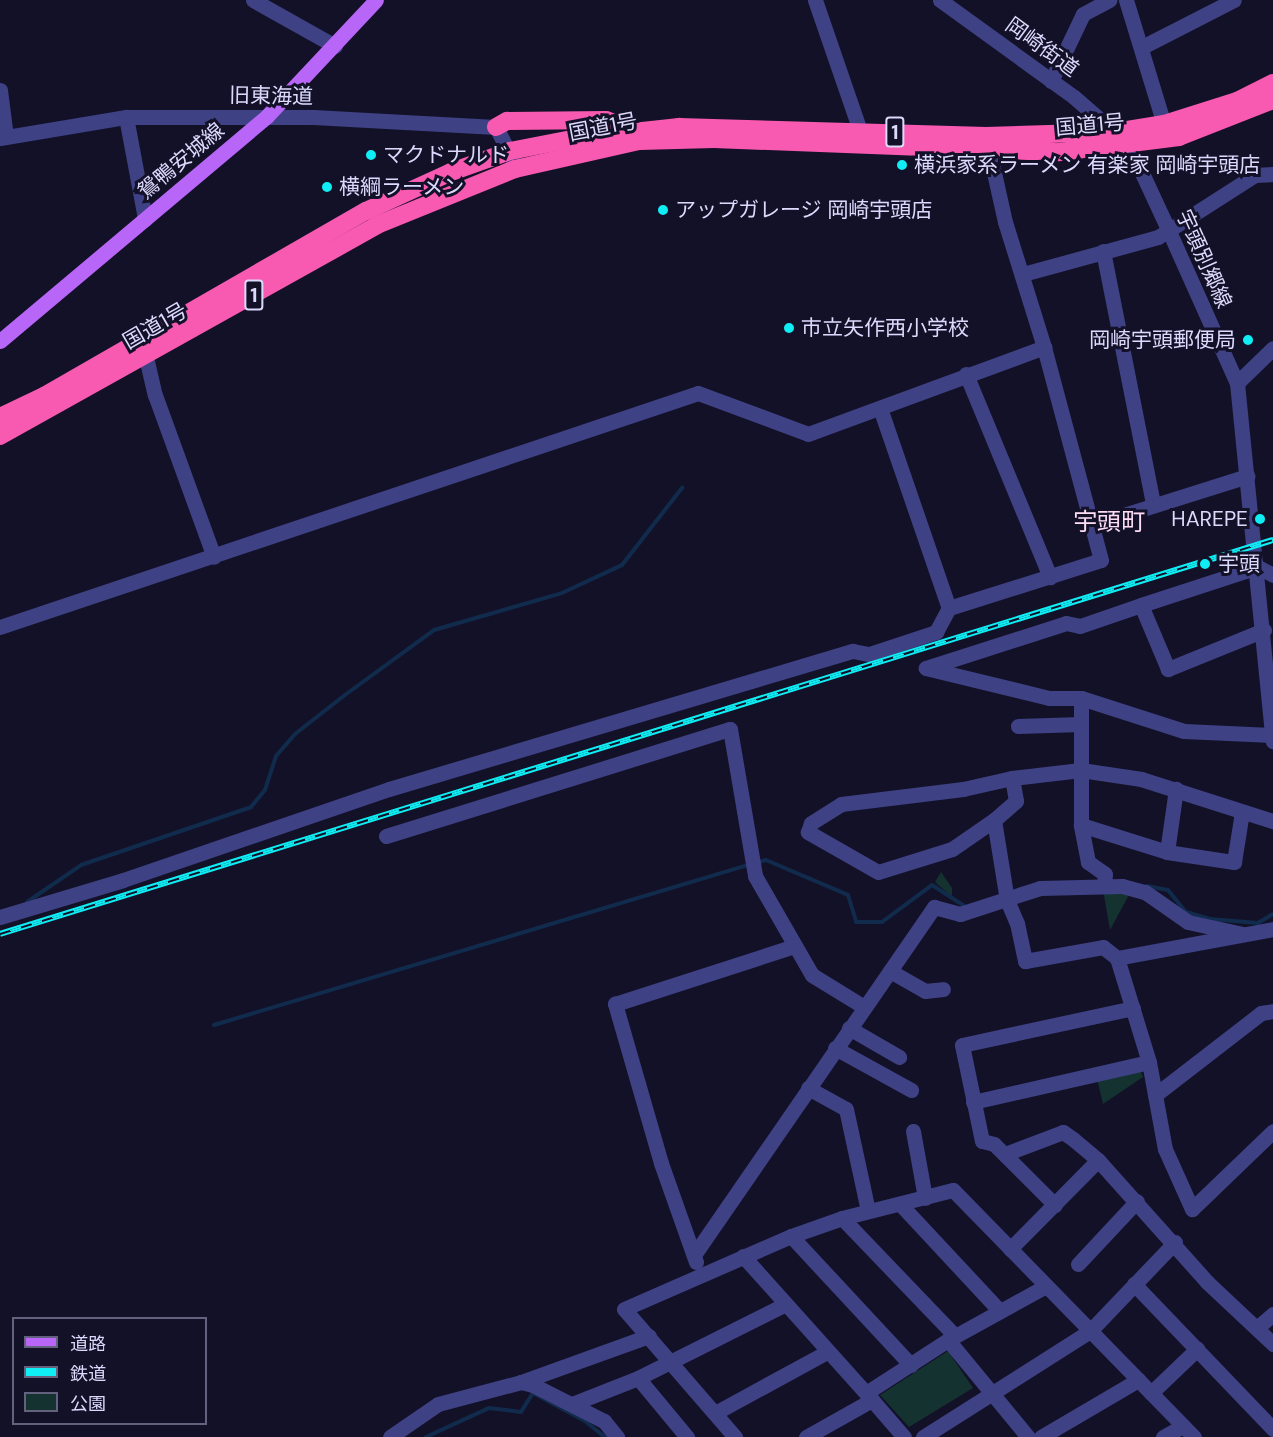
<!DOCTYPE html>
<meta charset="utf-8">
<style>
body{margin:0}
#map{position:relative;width:1273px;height:1437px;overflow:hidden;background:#131128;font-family:"DM Sans","Noto Sans JP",sans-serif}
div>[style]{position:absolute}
.green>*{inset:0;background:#14322f}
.stream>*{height:4px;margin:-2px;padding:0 2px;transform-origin:2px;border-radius:2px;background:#112b4c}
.minor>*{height:15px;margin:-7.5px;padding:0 7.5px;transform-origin:7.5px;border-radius:7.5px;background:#3f4185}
.major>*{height:15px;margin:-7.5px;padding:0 7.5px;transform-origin:7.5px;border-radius:7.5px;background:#b766f8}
.highway>*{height:18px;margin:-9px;padding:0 9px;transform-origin:9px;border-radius:9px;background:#f85ab1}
.rail>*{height:6px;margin-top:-3px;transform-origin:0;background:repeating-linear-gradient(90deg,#131128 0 11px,#0feef4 0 22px);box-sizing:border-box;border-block:2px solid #0feef4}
.dots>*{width:16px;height:16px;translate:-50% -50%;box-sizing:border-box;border:3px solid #131128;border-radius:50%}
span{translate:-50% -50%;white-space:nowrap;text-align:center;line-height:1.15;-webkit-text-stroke:6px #131128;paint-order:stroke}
.shield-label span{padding:2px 4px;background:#131128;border:2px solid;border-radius:4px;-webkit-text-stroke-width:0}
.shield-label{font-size:20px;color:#dbdafd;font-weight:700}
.street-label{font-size:21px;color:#dbdafd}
.poi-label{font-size:21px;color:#dbdafd}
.left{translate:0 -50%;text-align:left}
.right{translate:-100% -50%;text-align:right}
.quarter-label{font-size:24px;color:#fddcf4}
.legend{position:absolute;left:12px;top:1317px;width:195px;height:108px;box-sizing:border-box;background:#131128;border:2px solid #63617d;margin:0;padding:8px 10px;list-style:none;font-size:18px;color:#dbdafd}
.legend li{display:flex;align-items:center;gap:12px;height:30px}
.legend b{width:30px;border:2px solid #63617d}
</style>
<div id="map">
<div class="green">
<div style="clip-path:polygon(941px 872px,952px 888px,952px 897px,935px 882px)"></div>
<div style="clip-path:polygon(1103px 890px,1130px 893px,1110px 930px)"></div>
<div style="clip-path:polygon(1141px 1072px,1143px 1077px,1103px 1104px,1097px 1079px)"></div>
<div style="clip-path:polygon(948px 1351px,973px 1388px,909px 1427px,880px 1395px)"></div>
</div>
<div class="stream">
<div style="left:756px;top:863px;width:10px;rotate:-17deg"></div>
<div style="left:766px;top:860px;width:89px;rotate:23.1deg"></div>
<div style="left:848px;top:895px;width:28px;rotate:73deg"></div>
<div style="left:856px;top:922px;width:26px"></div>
<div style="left:882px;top:922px;width:62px;rotate:-36.5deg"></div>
<div style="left:932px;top:885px;width:38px;rotate:33deg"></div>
<div style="left:1147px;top:886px;width:21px;rotate:11deg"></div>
<div style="left:1168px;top:890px;width:28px;rotate:51deg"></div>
<div style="left:1186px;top:912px;width:25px;rotate:16deg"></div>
<div style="left:1210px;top:919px;width:48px;rotate:4.8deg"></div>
<div style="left:1258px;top:923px;width:17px;rotate:-31deg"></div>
<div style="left:27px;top:902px;width:65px;rotate:-34.4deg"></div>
<div style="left:81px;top:865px;width:180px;rotate:-18.8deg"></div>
<div style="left:251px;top:807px;width:22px;rotate:-51deg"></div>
<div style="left:265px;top:790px;width:36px;rotate:-72deg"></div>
<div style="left:276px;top:756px;width:29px;rotate:-49deg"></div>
<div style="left:295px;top:734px;width:63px;rotate:-38deg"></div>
<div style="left:345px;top:695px;width:110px;rotate:-36.1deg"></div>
<div style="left:434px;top:630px;width:133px;rotate:-16.1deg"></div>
<div style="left:562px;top:593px;width:66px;rotate:-25deg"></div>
<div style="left:622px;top:565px;width:98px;rotate:-52.1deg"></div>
<div style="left:214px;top:1025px;width:557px;rotate:-16.68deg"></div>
<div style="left:426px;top:1437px;width:69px;rotate:-24.7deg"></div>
<div style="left:489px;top:1408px;width:32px;rotate:7deg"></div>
<div style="left:521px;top:1412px;width:22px;rotate:-58deg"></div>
<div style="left:533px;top:1393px;width:59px;rotate:28.3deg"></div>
<div style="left:585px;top:1421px;width:26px;rotate:39deg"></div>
</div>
<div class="minor">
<div style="left:253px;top:0;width:94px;rotate:29.3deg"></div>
<div style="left:815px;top:0;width:139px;rotate:71deg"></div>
<div style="left:940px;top:0;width:165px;rotate:35.9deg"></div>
<div style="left:1074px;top:97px;width:73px;rotate:41.1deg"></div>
<div style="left:1129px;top:145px;width:93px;rotate:65.1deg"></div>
<div style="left:1168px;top:229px;width:169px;rotate:65.9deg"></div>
<div style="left:1237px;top:383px;width:360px;rotate:84.3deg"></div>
<div style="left:1126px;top:0;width:130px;rotate:73deg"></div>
<div style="left:1142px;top:47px;width:103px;rotate:-27.1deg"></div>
<div style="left:1051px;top:81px;width:74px;rotate:-64.5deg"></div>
<div style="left:1083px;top:14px;width:30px;rotate:-28deg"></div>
<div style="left:0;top:90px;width:47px;rotate:82.7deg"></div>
<div style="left:126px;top:117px;width:104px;rotate:79.4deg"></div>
<div style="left:0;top:138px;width:128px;rotate:-9.5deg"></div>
<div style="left:126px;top:117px;width:187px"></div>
<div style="left:313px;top:117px;width:183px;rotate:3.1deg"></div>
<div style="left:496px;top:127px;width:38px;rotate:63deg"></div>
<div style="left:1103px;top:251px;width:258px;rotate:78.8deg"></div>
<div style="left:1023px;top:274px;width:140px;rotate:-15.3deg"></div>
<div style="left:1158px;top:237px;width:115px;rotate:-32.6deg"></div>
<div style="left:1255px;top:175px;width:18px;rotate:-3deg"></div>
<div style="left:146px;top:357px;width:39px;rotate:77deg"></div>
<div style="left:155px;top:395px;width:172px;rotate:70deg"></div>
<div style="left:966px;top:374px;width:220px;rotate:67.5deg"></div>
<div style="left:1237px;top:383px;width:50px;rotate:-44.2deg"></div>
<div style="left:880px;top:408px;width:212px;rotate:71deg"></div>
<div style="left:1092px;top:525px;width:163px;rotate:-17.5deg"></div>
<div style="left:0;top:627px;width:736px;rotate:-18.53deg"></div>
<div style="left:698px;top:393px;width:117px;rotate:20.4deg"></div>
<div style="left:808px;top:434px;width:252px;rotate:-20.2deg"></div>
<div style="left:1264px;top:630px;width:104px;rotate:157.9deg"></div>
<div style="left:1168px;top:669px;width:69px;rotate:-112.9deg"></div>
<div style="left:1141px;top:605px;width:123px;rotate:-18deg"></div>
<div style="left:1258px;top:567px;width:17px;rotate:28deg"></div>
<div style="left:1081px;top:698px;width:32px;rotate:180deg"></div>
<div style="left:1049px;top:698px;width:127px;rotate:-166.3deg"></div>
<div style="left:926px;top:668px;width:147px;rotate:-17.8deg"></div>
<div style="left:1066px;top:623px;width:14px;rotate:12deg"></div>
<div style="left:1080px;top:626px;width:65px;rotate:-19deg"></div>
<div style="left:1018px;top:726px;width:63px;rotate:-1.8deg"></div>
<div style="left:1012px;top:778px;width:23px;rotate:80deg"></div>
<div style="left:1016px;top:801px;width:29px;rotate:139deg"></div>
<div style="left:994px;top:820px;width:51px;rotate:145.4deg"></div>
<div style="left:952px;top:849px;width:77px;rotate:162.7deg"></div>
<div style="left:878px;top:872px;width:81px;rotate:-150.3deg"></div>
<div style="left:808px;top:832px;width:9px;rotate:-72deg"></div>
<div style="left:811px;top:823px;width:36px;rotate:-32deg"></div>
<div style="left:841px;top:804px;width:123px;rotate:-7deg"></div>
<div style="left:963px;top:789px;width:50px;rotate:-12.7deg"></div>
<div style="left:1012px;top:778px;width:69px;rotate:-6.6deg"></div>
<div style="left:1081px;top:770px;width:61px;rotate:8.5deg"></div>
<div style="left:1141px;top:779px;width:139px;rotate:17.7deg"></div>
<div style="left:994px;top:820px;width:81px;rotate:80.8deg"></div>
<div style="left:1007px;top:900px;width:25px;rotate:67deg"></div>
<div style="left:1017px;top:923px;width:39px;rotate:78deg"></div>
<div style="left:1025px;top:961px;width:79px;rotate:-10.2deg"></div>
<div style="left:1103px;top:947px;width:18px;rotate:38deg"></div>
<div style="left:1117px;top:958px;width:109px;rotate:72.9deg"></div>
<div style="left:1149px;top:1062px;width:88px;rotate:79.6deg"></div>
<div style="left:1165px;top:1149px;width:66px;rotate:65.8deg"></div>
<div style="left:1192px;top:1209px;width:112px;rotate:-43.9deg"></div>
<div style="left:1081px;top:825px;width:90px;rotate:17.4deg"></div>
<div style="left:1167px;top:852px;width:68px;rotate:8.5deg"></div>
<div style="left:1234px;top:862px;width:51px;rotate:-80.9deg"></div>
<div style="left:386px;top:836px;width:360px;rotate:-17.3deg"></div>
<div style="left:730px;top:729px;width:149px;rotate:80.3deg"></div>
<div style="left:755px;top:876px;width:114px;rotate:60.1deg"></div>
<div style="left:812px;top:975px;width:61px;rotate:31.6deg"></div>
<div style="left:1167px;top:852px;width:64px;rotate:-81.9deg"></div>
<div style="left:1104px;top:885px;width:11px;rotate:-85deg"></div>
<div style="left:1105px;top:874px;width:21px;rotate:-145deg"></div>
<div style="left:1088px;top:862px;width:38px;rotate:-101deg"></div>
<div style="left:1081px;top:825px;width:127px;rotate:-90deg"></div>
<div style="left:1081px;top:698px;width:108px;rotate:17.8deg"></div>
<div style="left:1184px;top:731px;width:88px;rotate:2.6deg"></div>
<div style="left:0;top:917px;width:128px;rotate:-16.7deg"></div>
<div style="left:123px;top:880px;width:281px;rotate:-18.9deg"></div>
<div style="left:389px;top:789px;width:484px;rotate:-16.6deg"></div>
<div style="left:853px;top:651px;width:16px;rotate:11deg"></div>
<div style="left:869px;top:654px;width:71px;rotate:-18.2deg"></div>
<div style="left:936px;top:632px;width:27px;rotate:-62deg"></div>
<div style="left:949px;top:608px;width:159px;rotate:-17.5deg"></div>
<div style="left:1101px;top:560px;width:220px;rotate:-105deg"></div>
<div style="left:1044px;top:347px;width:131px;rotate:-107.3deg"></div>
<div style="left:1005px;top:222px;width:74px;rotate:-102.5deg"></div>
<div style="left:1117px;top:958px;width:159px;rotate:-10.5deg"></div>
<div style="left:890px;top:971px;width:40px;rotate:29.7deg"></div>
<div style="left:925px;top:991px;width:18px;rotate:-6deg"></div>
<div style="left:849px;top:1028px;width:58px;rotate:30.1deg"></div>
<div style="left:835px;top:1048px;width:87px;rotate:28.9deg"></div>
<div style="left:808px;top:1088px;width:43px;rotate:28.9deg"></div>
<div style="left:846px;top:1109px;width:104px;rotate:77.8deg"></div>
<div style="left:1155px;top:1095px;width:134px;rotate:-37.7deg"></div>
<div style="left:1261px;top:1013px;width:12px;rotate:-9deg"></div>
<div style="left:973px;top:1102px;width:180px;rotate:-12.8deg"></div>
<div style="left:913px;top:1131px;width:68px;rotate:79.8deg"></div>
<div style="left:1005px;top:1154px;width:62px;rotate:-20.8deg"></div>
<div style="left:1063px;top:1132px;width:12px;rotate:35deg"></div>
<div style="left:1073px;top:1139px;width:33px;rotate:40deg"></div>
<div style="left:1098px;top:1160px;width:164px;rotate:48.2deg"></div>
<div style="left:1207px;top:1282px;width:91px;rotate:43.2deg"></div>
<div style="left:901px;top:1205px;width:145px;rotate:47deg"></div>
<div style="left:1055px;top:1205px;width:86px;rotate:-135deg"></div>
<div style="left:994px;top:1144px;width:12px;rotate:-166deg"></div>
<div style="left:982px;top:1141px;width:98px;rotate:-101.8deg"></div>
<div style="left:962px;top:1045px;width:175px;rotate:-12.2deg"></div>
<div style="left:842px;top:1218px;width:163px;rotate:46.2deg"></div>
<div style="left:791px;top:1236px;width:176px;rotate:47.1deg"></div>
<div style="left:1010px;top:1249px;width:125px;rotate:-45.3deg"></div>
<div style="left:694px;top:1255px;width:423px;rotate:-55.4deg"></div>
<div style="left:934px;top:907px;width:27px;rotate:15deg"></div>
<div style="left:960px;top:914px;width:84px;rotate:-18deg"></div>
<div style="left:1040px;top:888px;width:82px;rotate:-1.4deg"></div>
<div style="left:1122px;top:886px;width:24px;rotate:15deg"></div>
<div style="left:1145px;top:892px;width:52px;rotate:34.9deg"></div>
<div style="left:1188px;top:922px;width:55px;rotate:12.5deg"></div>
<div style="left:743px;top:1256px;width:184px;rotate:48.1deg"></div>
<div style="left:866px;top:1393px;width:98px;rotate:-32.9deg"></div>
<div style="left:948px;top:1340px;width:112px;rotate:-28.9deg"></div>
<div style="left:696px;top:1262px;width:105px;rotate:-109.5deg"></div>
<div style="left:661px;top:1163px;width:166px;rotate:-106.1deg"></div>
<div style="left:615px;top:1004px;width:189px;rotate:-17.9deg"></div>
<div style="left:1078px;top:1264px;width:86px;rotate:-46.9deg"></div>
<div style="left:1134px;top:1284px;width:201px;rotate:46.2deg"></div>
<div style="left:1258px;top:1327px;width:20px;rotate:-41deg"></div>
<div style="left:948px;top:1340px;width:126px;rotate:50.5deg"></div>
<div style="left:638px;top:1378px;width:77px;rotate:50.3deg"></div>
<div style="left:521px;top:1382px;width:12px;rotate:14deg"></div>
<div style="left:533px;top:1385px;width:80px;rotate:26.9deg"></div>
<div style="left:604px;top:1421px;width:21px;rotate:51deg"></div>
<div style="left:866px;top:1393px;width:58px;rotate:49.2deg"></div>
<div style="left:1151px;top:1393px;width:64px;rotate:-43.7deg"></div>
<div style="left:572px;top:1404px;width:71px;rotate:-21.5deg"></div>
<div style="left:638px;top:1378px;width:163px;rotate:-26.6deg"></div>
<div style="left:715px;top:1413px;width:128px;rotate:-28.6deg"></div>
<div style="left:390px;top:1437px;width:58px;rotate:-34.5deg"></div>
<div style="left:438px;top:1404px;width:86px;rotate:-14.8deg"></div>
<div style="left:521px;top:1382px;width:136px;rotate:-19.8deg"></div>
<div style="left:735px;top:1437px;width:169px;rotate:-130.9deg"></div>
<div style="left:624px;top:1309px;width:182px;rotate:-23.6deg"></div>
<div style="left:791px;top:1236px;width:54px;rotate:-19.4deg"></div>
<div style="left:842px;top:1218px;width:114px;rotate:-14.2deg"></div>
<div style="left:953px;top:1190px;width:345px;rotate:45.7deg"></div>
<div style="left:806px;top:1437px;width:76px;rotate:-29.3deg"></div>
<div style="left:923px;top:1437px;width:198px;rotate:-32.4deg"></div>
<div style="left:1090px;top:1331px;width:123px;rotate:-46.3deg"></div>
<div style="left:1041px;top:1437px;width:113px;rotate:-30.4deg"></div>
<div style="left:1163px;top:1437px;width:23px;rotate:-29deg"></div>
</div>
<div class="major">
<div style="left:0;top:341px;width:349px;rotate:-40.1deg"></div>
<div style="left:267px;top:116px;width:159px;rotate:-46.8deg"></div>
</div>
<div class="highway">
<div style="left:496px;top:127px;width:13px;rotate:-29deg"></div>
<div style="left:507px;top:121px;width:99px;rotate:-0.6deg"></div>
<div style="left:606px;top:120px;width:25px;rotate:21deg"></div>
<div style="left:0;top:417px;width:49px;rotate:-25.5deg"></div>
<div style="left:44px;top:396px;width:371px;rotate:-29.9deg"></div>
<div style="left:366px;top:211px;width:94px;rotate:-24.6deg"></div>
<div style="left:451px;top:172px;width:63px;rotate:-19.6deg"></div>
<div style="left:510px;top:151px;width:68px;rotate:-11deg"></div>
<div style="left:577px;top:138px;width:103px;rotate:-6.2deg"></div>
<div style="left:679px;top:127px;width:307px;rotate:1.7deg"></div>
<div style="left:986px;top:136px;width:129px;rotate:-1.8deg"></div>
<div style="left:1115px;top:132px;width:50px;rotate:-9.3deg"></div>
<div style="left:1164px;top:124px;width:77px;rotate:-17.5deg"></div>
<div style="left:1237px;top:101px;width:40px;rotate:-26.6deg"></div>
<div style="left:0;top:436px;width:432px;rotate:-29.2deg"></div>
<div style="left:377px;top:225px;width:149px;rotate:-22.1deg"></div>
<div style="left:515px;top:169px;width:127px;rotate:-12.7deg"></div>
<div style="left:639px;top:141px;width:75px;rotate:-1.5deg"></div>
<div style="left:714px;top:139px;width:346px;rotate:2.2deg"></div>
<div style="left:1060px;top:152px;width:120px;rotate:-7.2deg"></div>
<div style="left:1179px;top:137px;width:101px;rotate:-21.5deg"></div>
</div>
<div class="rail">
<div style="left:0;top:934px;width:1333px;rotate:-17.2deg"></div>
</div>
<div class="dots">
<div style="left:371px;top:155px;background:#0feef4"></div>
<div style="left:902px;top:165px;background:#0feef4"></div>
<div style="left:327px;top:187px;background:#0feef4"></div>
<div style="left:663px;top:210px;background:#0feef4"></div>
<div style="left:789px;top:328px;background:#0feef4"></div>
<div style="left:1248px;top:340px;background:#0feef4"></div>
<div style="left:1260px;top:519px;background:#0feef4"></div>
<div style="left:1205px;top:564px;background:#0feef4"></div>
</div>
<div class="shield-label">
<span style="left:895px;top:132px">1</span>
<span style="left:254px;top:295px">1</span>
</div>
<div class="street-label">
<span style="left:1042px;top:47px;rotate:36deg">岡崎街道</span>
<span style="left:271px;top:96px;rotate:1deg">旧東海道</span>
<span style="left:1090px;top:125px;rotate:-5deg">国道1号</span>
<span style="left:603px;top:127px;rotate:-11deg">国道1号</span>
<span style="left:181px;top:161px;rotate:-40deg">鴛鴨安城線</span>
<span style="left:1204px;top:259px;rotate:66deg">宇頭別郷線</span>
<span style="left:155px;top:326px;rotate:-30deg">国道1号</span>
</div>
<div class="poi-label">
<span class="left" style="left:383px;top:155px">マクドナルド</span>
<span class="left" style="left:914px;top:165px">横浜家系ラーメン 有楽家 岡崎宇頭店</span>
<span class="left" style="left:339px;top:187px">横綱ラーメン</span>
<span class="left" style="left:675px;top:210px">アップガレージ 岡崎宇頭店</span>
<span class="left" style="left:801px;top:328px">市立矢作西小学校</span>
<span class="right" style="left:1236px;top:340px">岡崎宇頭郵便局</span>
<span class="right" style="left:1248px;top:519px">HAREPE</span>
<span class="left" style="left:1218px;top:564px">宇頭</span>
</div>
<div class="quarter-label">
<span style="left:1109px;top:522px">宇頭町</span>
</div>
<ul class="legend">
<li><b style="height:8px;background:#b766f8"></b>道路</li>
<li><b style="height:8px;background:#0feef4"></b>鉄道</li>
<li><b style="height:16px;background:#14322f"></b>公園</li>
</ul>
</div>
